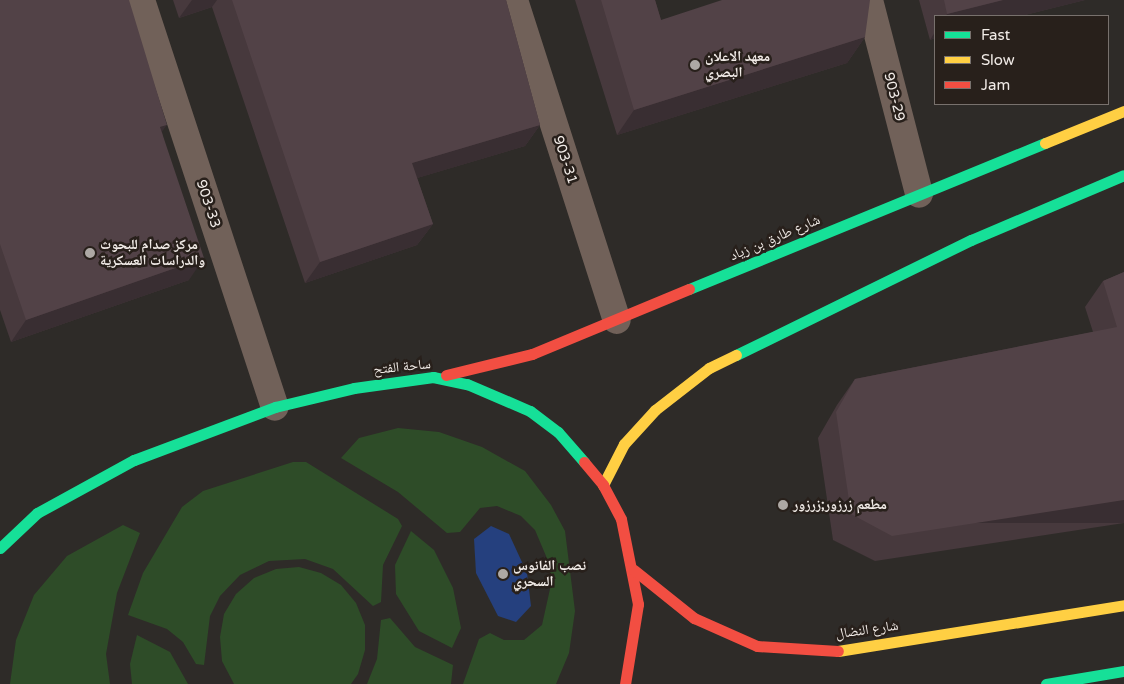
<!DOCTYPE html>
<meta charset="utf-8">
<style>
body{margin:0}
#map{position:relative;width:1124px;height:684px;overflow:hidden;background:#2e2b28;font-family:"Varela Round","Noto Naskh Arabic",sans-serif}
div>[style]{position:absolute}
.green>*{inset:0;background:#2e4c28}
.water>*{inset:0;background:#25407e}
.street>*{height:28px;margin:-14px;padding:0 14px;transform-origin:14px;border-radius:14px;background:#716159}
.fast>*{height:11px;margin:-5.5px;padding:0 5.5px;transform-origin:5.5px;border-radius:5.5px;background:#16e098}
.slow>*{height:11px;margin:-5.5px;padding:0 5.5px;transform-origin:5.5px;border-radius:5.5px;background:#ffcf43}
.jam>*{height:11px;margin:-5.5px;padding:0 5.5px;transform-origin:5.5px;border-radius:5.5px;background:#f24e42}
.wall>*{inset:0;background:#47393d}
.shaded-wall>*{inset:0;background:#392e32;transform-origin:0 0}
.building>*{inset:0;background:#524247}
.dots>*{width:14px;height:14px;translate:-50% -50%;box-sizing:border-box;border:2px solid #28201b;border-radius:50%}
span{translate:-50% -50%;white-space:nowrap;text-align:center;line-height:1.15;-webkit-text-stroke:5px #28201b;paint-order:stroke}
.poi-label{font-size:14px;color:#f1ebe7;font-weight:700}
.left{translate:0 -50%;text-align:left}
.street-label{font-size:14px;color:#f1ebe7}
.legend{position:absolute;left:934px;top:15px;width:175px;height:90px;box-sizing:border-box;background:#28201b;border:1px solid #78716d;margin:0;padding:6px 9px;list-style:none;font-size:15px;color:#f1ebe7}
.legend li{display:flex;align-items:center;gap:10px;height:25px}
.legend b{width:25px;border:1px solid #78716d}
</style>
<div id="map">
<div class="green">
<div style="clip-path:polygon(398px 428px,439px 432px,482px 447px,525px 471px,551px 505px,565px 531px,575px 611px,569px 653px,556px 684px,463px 684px,479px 639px,490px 633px,504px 640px,524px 640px,542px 625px,552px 580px,546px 556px,535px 530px,521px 516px,497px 506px,480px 508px,460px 532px,447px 533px,398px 492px,341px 458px,359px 438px)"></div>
<div style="clip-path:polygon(293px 462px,306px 462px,398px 519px,402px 526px,383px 565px,381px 602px,373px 606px,333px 569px,305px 559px,269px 561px,240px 575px,220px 596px,210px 616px,204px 665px,196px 664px,183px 642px,167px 629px,128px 615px,143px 573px,182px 507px,203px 491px)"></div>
<div style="clip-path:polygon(123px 525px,140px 533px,117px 593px,106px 654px,110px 684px,10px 684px,16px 640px,34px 595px,67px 556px)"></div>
<div style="clip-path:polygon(411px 531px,434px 550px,453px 588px,461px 628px,452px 648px,419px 631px,396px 594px,395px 565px)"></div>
<div style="clip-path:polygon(299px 567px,321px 573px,341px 585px,356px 603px,365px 625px,365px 650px,358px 674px,351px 684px,234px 684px,222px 661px,220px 637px,224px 614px,236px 594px,254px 578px,276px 569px)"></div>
<div style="clip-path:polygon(390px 618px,415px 647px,453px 665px,451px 684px,367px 684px,377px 659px,381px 620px)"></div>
<div style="clip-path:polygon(137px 635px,170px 652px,188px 684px,132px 684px,130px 664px)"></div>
</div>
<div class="water">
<div style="clip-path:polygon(491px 526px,509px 534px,527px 573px,531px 606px,516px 622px,498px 616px,476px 573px,474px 539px)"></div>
</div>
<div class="street">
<div style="left:141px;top:0;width:428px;rotate:71.8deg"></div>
<div style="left:514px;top:0;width:336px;rotate:72.2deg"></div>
<div style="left:869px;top:0;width:200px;rotate:75.5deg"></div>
</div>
<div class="fast">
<div style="left:689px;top:289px;width:385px;rotate:-22.3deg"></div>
<div style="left:736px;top:355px;width:262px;rotate:-26.1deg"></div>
<div style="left:971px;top:240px;width:166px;rotate:-23deg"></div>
<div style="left:0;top:548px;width:51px;rotate:-43.4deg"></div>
<div style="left:37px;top:513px;width:111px;rotate:-28.7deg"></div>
<div style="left:134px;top:460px;width:151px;rotate:-20.6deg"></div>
<div style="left:275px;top:407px;width:81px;rotate:-13.5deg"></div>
<div style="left:354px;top:388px;width:80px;rotate:-7.9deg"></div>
<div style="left:433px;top:377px;width:35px;rotate:12deg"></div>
<div style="left:467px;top:384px;width:69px;rotate:23.2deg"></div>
<div style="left:530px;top:411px;width:35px;rotate:37deg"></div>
<div style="left:558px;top:432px;width:40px;rotate:49deg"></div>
<div style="left:1046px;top:684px;width:79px;rotate:-9.5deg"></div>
</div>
<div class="slow">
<div style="left:1045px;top:143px;width:85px;rotate:-22.1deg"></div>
<div style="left:603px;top:485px;width:46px;rotate:-62.9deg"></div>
<div style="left:624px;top:444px;width:46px;rotate:-47.6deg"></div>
<div style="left:655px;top:410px;width:68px;rotate:-37.9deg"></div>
<div style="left:709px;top:368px;width:30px;rotate:-26deg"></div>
<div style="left:838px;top:651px;width:290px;rotate:-9.1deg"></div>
</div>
<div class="jam">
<div style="left:446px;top:375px;width:89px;rotate:-13.7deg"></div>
<div style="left:532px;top:354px;width:170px;rotate:-22.5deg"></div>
<div style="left:584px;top:462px;width:30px;rotate:50deg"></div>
<div style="left:603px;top:485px;width:38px;rotate:62deg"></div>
<div style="left:621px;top:519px;width:87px;rotate:78.7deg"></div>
<div style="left:638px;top:604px;width:81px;rotate:99.2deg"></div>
<div style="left:634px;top:570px;width:77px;rotate:38.7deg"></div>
<div style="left:694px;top:618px;width:69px;rotate:24deg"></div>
<div style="left:757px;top:646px;width:81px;rotate:3.5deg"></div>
</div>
<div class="wall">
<div style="clip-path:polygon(0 0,162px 132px,189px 280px,11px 342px,0 310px)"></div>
<div style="clip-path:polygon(173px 0,506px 0,540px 125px,525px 146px,417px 178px,433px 224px,417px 245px,305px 283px,212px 7px,179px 18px)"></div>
<div style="clip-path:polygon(575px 0,655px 0,661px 20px,865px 37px,847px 63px,617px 135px)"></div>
<div style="clip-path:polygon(919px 0,1085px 0,1021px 16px,935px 16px,935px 38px,930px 40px)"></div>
<div style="clip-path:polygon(1124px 272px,1124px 523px,875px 561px,833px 540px,818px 438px,837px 405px,855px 379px,1093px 332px,1085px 307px,1103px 281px)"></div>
</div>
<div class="shaded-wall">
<div style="clip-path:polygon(192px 0,217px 0,212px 7px,179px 18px)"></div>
<div style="clip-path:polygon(1003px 0,1085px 0,1021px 16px,946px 16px,947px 14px)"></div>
<div style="clip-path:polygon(935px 32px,935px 38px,930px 40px)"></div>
<div style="clip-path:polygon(865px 37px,847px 63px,617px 135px,634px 110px)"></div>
<div style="clip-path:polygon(167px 125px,151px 146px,160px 127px)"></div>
<div style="clip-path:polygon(540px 125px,525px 146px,397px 184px,412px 163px)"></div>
<div style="clip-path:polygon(433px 224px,417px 245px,305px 283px,320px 262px)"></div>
<div style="clip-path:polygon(204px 258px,189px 280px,11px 342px,26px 320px)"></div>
<div style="left:1124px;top:500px;width:23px;height:235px;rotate:90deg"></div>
</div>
<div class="building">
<div style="clip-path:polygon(0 0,129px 0,167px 125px,160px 127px,204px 258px,26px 320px,0 244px)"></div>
<div style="clip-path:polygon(232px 0,506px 0,540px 125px,412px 163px,433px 224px,320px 262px)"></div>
<div style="clip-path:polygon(601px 0,655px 0,661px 20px,722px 0,870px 0,865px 37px,634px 110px)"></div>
<div style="clip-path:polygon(944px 0,1003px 0,947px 14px)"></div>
<div style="clip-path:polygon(1124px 272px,1124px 500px,892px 536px,851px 514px,836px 412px,855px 379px,1117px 327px,1103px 281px)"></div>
</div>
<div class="dots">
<div style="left:695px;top:65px;background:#ada8a4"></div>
<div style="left:90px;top:253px;background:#ada8a4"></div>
<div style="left:783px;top:505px;background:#ada8a4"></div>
<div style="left:503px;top:574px;background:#ada8a4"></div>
</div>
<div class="poi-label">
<span class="left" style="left:705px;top:65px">معهد الاعلان<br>البصري</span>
<span class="left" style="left:100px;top:253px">مركز صدام للبحوث<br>والدراسات العسكرية</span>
<span class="left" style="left:793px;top:505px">مطعم زرزور;زرزور</span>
<span class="left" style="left:513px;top:574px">نصب الفانوس<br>السحري</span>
</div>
<div class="street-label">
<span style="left:894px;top:97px;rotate:76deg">903-29</span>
<span style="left:565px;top:160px;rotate:72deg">903-31</span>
<span style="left:208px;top:204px;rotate:72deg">903-33</span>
<span style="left:775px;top:238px;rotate:-23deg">شارع طارق بن زياد</span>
<span style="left:402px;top:367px;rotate:-6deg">ساحة الفتح</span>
<span style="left:867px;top:630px;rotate:-8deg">شارع النضال</span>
</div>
<ul class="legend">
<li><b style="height:6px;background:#16e098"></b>Fast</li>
<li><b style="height:6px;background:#ffcf43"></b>Slow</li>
<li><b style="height:6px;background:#f24e42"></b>Jam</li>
</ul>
</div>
